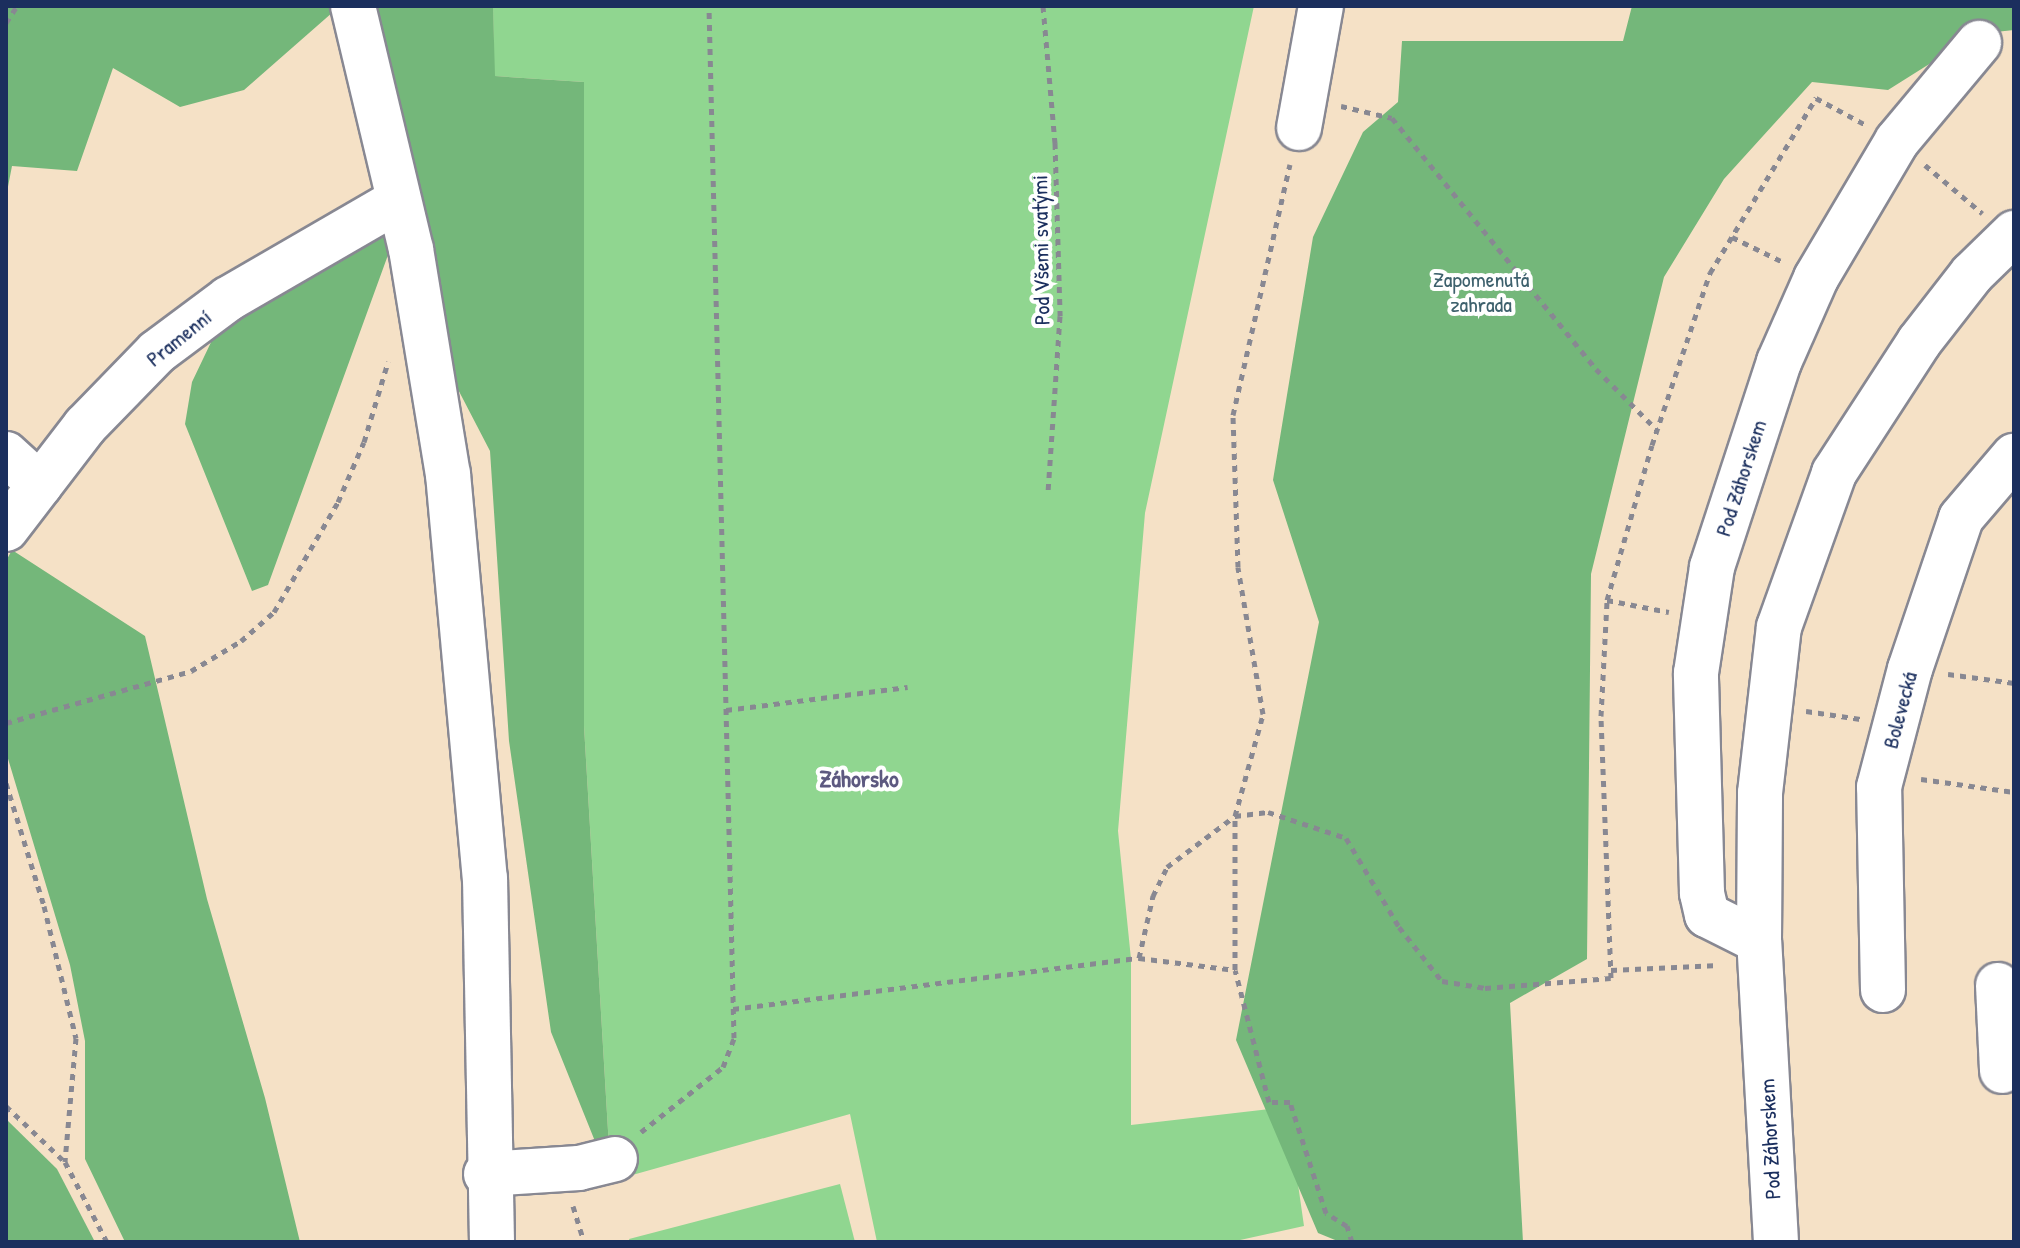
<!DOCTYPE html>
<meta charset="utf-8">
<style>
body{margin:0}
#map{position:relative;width:2020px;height:1248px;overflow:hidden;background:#f5e1c6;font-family:"Patrick Hand",sans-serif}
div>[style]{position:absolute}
.green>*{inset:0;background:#90d690}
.forest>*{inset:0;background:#74b77a}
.path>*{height:5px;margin-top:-2.5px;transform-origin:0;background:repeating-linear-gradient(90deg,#888892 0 6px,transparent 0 12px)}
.roads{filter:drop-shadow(2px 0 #888892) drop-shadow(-2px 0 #888892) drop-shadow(0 2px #888892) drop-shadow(0 -2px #888892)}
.minor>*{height:44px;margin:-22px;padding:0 22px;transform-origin:22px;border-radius:22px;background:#fff}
span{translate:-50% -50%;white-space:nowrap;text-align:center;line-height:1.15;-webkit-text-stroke:8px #fff;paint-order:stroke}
.street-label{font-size:22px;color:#1b2f5e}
.park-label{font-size:22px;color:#3e616d}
.neighbourhood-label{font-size:24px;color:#5d5980;font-weight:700}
.frame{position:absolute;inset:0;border:8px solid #1b2f5e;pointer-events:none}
</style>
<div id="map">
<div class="green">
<div style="clip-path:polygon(493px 6px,1254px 6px,1145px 513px,1118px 831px,1131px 959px,1131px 1125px,1287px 1107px,1304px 1226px,1231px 1242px,877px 1242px,850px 1114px,611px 1181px,584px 726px,584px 82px,494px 76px)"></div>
<div style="clip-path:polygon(840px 1184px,855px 1242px,630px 1242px,629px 1239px)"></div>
</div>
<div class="forest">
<div style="clip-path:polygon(6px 6px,493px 6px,495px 76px,584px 82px,584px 726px,611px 1181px,551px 1032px,509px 741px,490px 451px,423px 322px,392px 244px,268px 585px,252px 591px,185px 424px,192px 382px,214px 336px,388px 229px,333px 12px,244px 90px,180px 107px,113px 68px,77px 171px,12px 166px,6px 197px)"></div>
<div style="clip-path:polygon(1632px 6px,2014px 6px,2014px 30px,1977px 34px,1888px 90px,1812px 82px,1724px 179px,1664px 277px,1591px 574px,1587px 959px,1510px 1003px,1523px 1242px,1340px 1242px,1318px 1233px,1236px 1040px,1319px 622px,1273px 480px,1313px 237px,1363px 132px,1398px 102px,1402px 41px,1623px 41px)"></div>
<div style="clip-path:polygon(12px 550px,145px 636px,207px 899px,265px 1098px,300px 1242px,125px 1242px,85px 1159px,85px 1041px,70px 965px,6px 752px,6px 561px)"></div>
<div style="clip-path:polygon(6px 1119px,57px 1169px,95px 1242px,6px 1242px)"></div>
</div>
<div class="path">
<div style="left:1043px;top:6px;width:138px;rotate:85deg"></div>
<div style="left:1055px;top:143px;width:173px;rotate:88.3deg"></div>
<div style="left:1060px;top:316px;width:178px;rotate:93.9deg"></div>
<div style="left:6px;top:23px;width:20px;rotate:-57deg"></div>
<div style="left:1341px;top:106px;width:52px;rotate:13.2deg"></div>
<div style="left:1392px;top:118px;width:323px;rotate:50.9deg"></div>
<div style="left:1596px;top:369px;width:86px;rotate:45deg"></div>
<div style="left:1925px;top:165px;width:75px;rotate:40.1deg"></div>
<div style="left:1732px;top:237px;width:55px;rotate:26.1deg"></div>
<div style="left:1607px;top:600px;width:63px;rotate:11deg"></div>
<div style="left:1948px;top:674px;width:67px;rotate:7.8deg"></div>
<div style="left:726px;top:710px;width:183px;rotate:-7.2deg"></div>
<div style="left:1806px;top:711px;width:55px;rotate:8.4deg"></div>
<div style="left:6px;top:723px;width:192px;rotate:-15.7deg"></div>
<div style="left:191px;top:671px;width:58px;rotate:-31deg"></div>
<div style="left:241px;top:641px;width:44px;rotate:-41.3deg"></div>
<div style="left:274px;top:612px;width:127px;rotate:-59.8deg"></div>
<div style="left:338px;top:502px;width:65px;rotate:-66.6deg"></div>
<div style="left:364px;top:442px;width:84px;rotate:-73.3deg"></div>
<div style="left:1921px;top:779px;width:94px;rotate:8deg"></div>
<div style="left:6px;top:783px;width:129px;rotate:72.8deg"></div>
<div style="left:44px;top:906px;width:136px;rotate:76.4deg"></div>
<div style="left:76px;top:1038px;width:124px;rotate:95.1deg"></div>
<div style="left:1139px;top:958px;width:97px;rotate:7.1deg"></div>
<div style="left:1611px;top:970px;width:108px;rotate:-2.7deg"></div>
<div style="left:733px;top:1009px;width:409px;rotate:-7.2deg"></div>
<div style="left:1139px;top:958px;width:64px;rotate:-77.3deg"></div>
<div style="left:1153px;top:896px;width:32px;rotate:-64deg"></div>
<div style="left:1167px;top:867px;width:85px;rotate:-36.9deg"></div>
<div style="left:1235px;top:816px;width:106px;rotate:-74.6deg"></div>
<div style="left:1263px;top:714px;width:149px;rotate:-99.7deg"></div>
<div style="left:1238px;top:567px;width:152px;rotate:-91.9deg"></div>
<div style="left:1233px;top:415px;width:257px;rotate:-77.2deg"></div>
<div style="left:6px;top:1106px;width:81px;rotate:43.5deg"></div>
<div style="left:65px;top:1162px;width:90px;rotate:62.3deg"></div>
<div style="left:641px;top:1132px;width:105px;rotate:-38.4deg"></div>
<div style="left:723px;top:1067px;width:31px;rotate:-69deg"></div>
<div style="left:734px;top:1038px;width:1032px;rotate:-91.39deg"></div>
<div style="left:573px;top:1206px;width:38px;rotate:73deg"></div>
<div style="left:1352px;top:1242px;width:17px;rotate:-107deg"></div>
<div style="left:1347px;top:1226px;width:25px;rotate:-148deg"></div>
<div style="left:1326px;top:1213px;width:117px;rotate:-108deg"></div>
<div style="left:1290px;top:1102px;width:21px;rotate:180deg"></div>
<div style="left:1269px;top:1102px;width:136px;rotate:-104.4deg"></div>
<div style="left:1235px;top:970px;width:154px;rotate:-90deg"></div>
<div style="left:1235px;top:816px;width:33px;rotate:-7deg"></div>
<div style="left:1268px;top:812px;width:82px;rotate:18.4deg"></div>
<div style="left:1346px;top:838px;width:104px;rotate:59.2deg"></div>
<div style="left:1399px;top:927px;width:69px;rotate:51.5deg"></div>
<div style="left:1442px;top:981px;width:44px;rotate:9.2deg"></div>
<div style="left:1485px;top:988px;width:126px;rotate:-4.5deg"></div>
<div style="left:1611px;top:978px;width:262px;rotate:-92.2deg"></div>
<div style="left:1601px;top:716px;width:116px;rotate:-87deg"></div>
<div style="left:1607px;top:600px;width:161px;rotate:-73.8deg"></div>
<div style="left:1652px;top:445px;width:182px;rotate:-71.4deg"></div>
<div style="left:1710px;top:273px;width:205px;rotate:-58.8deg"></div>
<div style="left:1816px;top:98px;width:55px;rotate:28.4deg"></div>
</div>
<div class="roads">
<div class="minor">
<div style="left:353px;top:6px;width:250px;rotate:76.6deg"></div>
<div style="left:411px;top:249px;width:228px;rotate:80.7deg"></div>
<div style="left:448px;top:474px;width:406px;rotate:84.8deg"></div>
<div style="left:485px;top:878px;width:364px;rotate:88.9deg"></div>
<div style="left:1299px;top:128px;width:124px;rotate:-79.8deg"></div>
<div style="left:6px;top:454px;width:46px;rotate:42.4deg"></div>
<div style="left:6px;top:529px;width:130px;rotate:-52.5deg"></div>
<div style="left:85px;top:426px;width:103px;rotate:-45.8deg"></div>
<div style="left:157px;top:352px;width:89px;rotate:-36.7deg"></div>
<div style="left:228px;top:299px;width:195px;rotate:-30.1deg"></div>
<div style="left:1759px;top:941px;width:58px;rotate:-153.4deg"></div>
<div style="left:1707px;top:915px;width:23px;rotate:-103deg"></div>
<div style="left:1702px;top:893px;width:220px;rotate:-91.6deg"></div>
<div style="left:1696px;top:673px;width:107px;rotate:-81.4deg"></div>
<div style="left:1712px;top:567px;width:216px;rotate:-71.9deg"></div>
<div style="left:1779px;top:362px;width:92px;rotate:-66.2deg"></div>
<div style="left:1816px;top:278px;width:159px;rotate:-59.4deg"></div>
<div style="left:1897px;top:141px;width:128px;rotate:-50.1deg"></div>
<div style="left:1998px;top:985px;width:86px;rotate:87.3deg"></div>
<div style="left:1883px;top:990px;width:203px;rotate:-91.1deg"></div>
<div style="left:1879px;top:787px;width:122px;rotate:-75.3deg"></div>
<div style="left:1910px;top:669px;width:159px;rotate:-71.3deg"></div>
<div style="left:1961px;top:518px;width:82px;rotate:-49.5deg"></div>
<div style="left:486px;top:1174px;width:93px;rotate:-3.7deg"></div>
<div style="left:579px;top:1168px;width:37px;rotate:-14deg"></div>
<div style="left:1776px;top:1242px;width:301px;rotate:-93.2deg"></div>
<div style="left:1759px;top:941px;width:148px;rotate:-89.6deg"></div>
<div style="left:1760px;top:793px;width:167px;rotate:-83.5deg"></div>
<div style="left:1779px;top:627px;width:164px;rotate:-70.3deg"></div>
<div style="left:1834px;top:473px;width:156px;rotate:-57deg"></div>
<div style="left:1919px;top:342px;width:86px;rotate:-52.1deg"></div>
<div style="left:1972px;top:274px;width:59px;rotate:-44.3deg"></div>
</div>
</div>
<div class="street-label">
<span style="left:1041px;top:250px;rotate:-91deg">Pod Všemi svatými</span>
<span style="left:179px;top:338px;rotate:-39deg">Pramenní</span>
<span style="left:1741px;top:478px;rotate:-72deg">Pod Záhorskem</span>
<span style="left:1900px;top:710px;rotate:-75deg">Bolevecká</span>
<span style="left:1770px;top:1139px;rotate:-93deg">Pod Záhorskem</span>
</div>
<div class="park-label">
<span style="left:1481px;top:292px">Zapomenutá<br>zahrada</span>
</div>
<div class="neighbourhood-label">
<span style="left:859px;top:779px">Záhorsko</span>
</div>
<div class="frame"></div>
</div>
